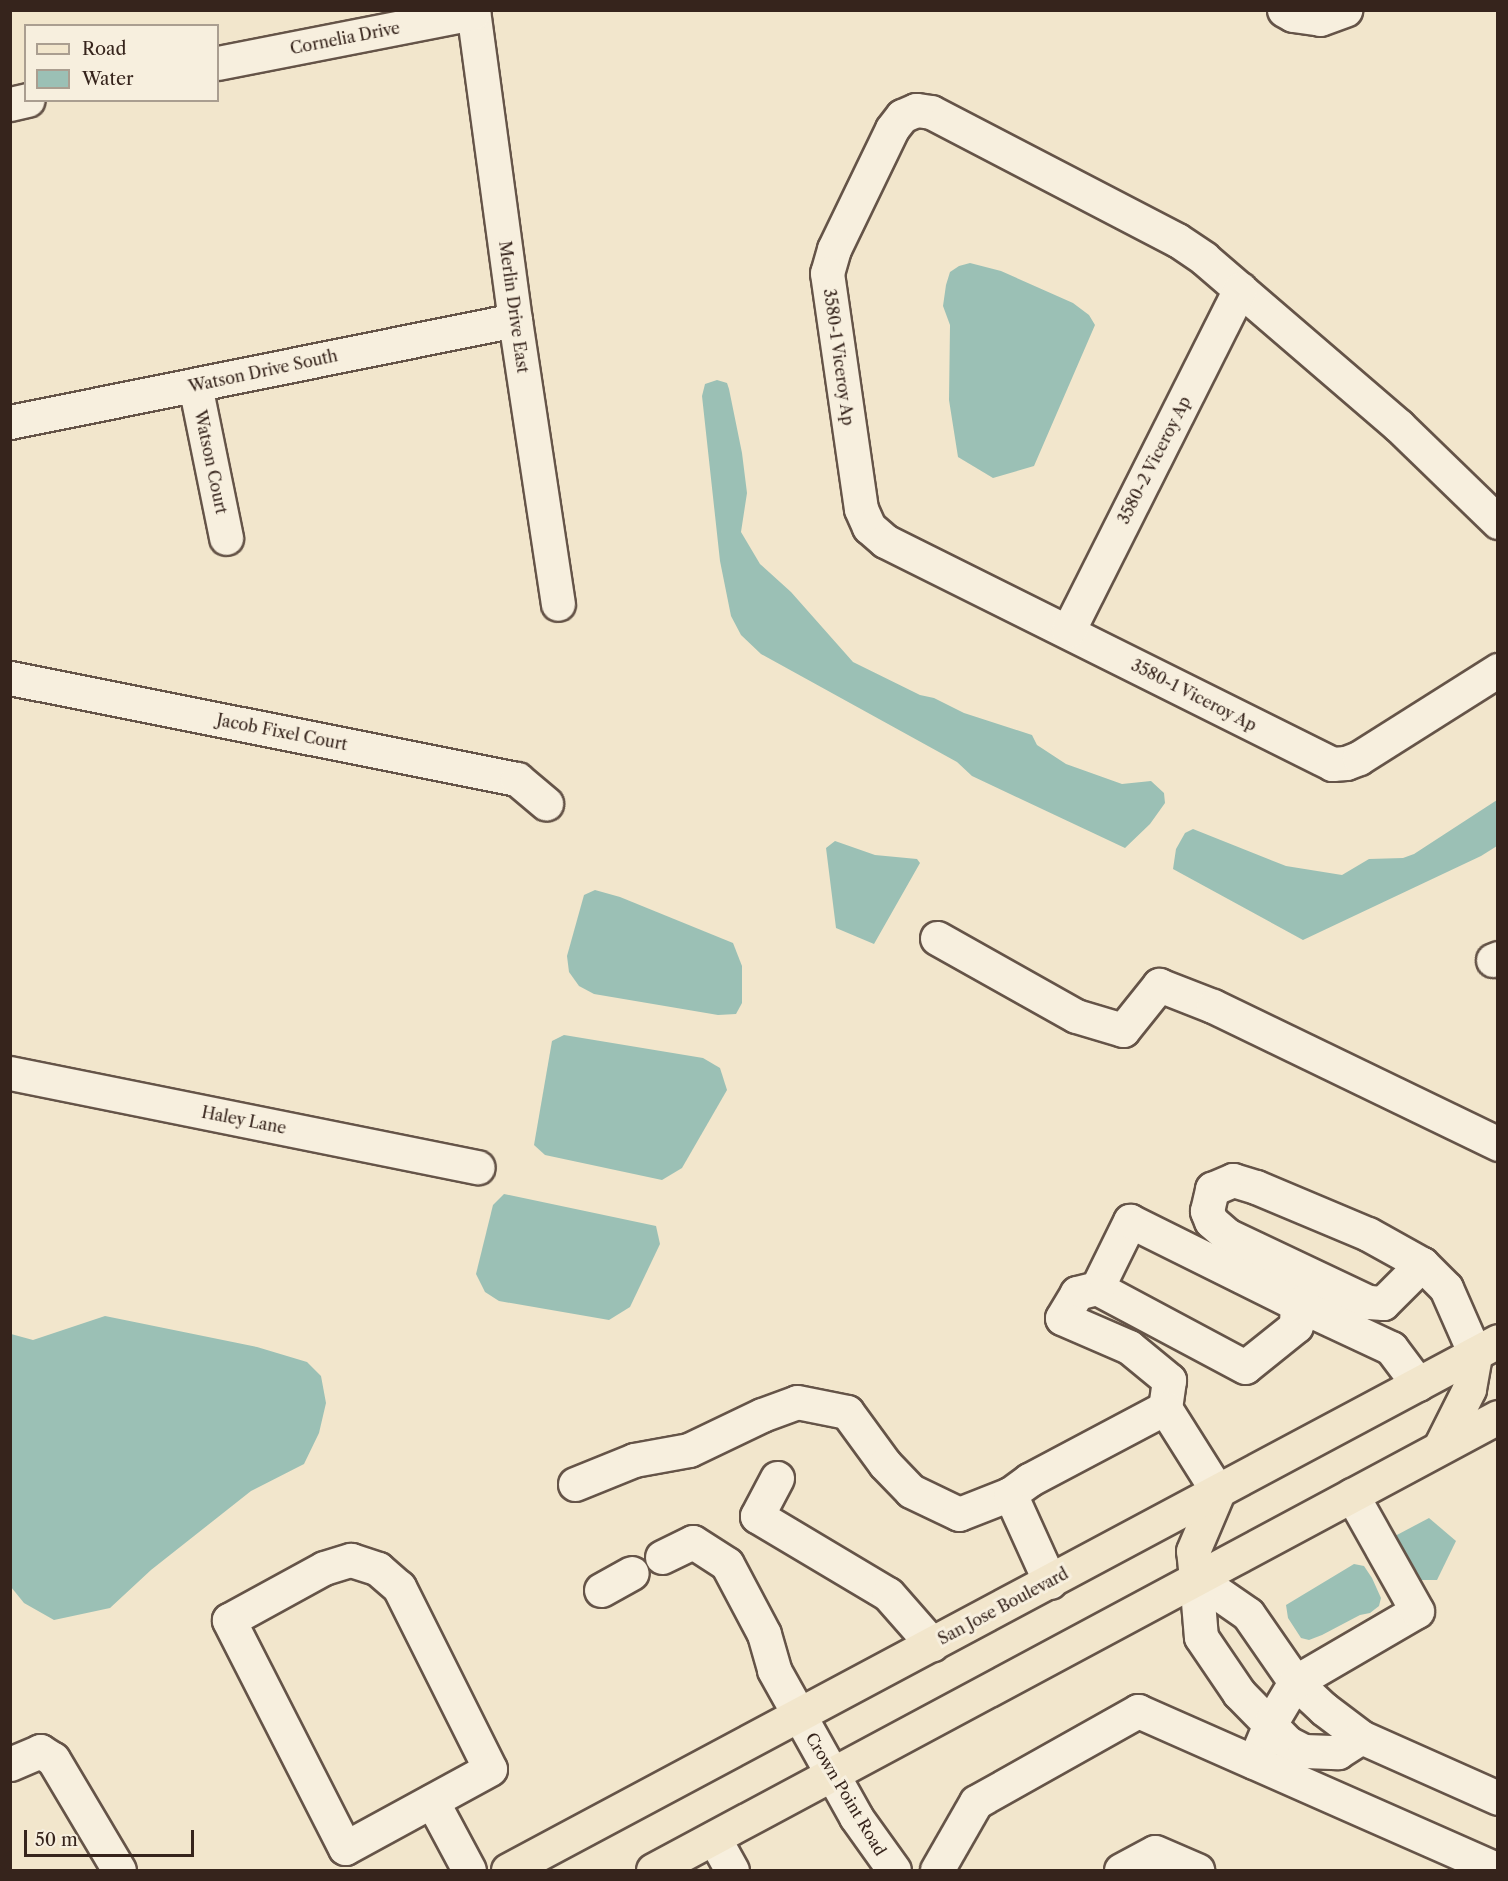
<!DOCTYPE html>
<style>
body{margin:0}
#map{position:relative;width:1508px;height:1881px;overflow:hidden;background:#f2e6cc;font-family:"Libre Caslon Text",serif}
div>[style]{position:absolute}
.water>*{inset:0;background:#9bc0b5}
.roads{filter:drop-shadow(2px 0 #655448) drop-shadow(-2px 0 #655448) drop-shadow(0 2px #655448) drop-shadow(0 -2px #655448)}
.minor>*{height:33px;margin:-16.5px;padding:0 16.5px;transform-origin:16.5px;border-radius:16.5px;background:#f7efde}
.major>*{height:33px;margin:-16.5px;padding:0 16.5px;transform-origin:16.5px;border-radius:16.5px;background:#f2e6cc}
span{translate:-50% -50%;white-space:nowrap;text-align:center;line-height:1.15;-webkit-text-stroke:6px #f7efde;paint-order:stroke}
.street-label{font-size:16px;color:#36241c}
.frame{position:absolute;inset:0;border:12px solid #36241c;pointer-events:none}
.legend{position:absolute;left:24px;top:24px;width:195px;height:78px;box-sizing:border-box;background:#f7efde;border:2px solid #aa9e90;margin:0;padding:8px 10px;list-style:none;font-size:18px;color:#36241c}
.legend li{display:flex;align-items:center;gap:12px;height:30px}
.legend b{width:30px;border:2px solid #aa9e90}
.scale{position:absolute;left:24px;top:1830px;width:170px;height:27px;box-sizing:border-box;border:3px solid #36241c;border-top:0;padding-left:8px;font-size:18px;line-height:21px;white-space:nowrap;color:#36241c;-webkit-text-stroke:4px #f7efde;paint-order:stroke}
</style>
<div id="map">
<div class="water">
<div style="clip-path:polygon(970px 263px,1001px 271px,1073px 303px,1089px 315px,1095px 325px,1034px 466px,993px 478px,958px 457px,949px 400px,950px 325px,943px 306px,946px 285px,950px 272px,959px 266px)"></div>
<div style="clip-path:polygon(717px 380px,727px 383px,729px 389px,742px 453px,747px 493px,741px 532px,760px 564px,791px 592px,853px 662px,920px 695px,934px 698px,964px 713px,1032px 735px,1037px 745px,1066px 764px,1122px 784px,1151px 781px,1164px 793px,1165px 803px,1150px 824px,1125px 848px,972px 776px,957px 762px,761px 654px,741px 635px,731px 616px,720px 561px,702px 396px,705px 384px)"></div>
<div style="clip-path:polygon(1497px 800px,1497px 846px,1481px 856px,1303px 940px,1173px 869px,1176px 849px,1185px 833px,1193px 829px,1286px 866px,1342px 875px,1369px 859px,1403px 858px,1414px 854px)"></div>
<div style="clip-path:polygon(835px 841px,875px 855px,917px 859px,920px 863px,874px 944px,836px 928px,826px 848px)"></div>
<div style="clip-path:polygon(595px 890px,620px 897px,733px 943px,742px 966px,742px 1003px,736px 1014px,718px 1015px,594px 994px,579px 986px,569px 972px,567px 956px,584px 895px)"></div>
<div style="clip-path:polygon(564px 1035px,703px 1058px,720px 1068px,727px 1090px,682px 1168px,662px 1180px,545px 1155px,534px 1145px,552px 1041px)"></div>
<div style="clip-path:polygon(504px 1194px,656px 1226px,660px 1244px,630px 1307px,609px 1320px,499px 1301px,485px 1292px,476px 1274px,493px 1205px)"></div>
<div style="clip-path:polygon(105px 1316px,257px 1347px,307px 1362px,321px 1376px,326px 1403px,319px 1433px,304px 1464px,251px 1491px,151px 1570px,110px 1608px,54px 1620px,24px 1603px,11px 1587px,11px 1334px,33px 1340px)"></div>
<div style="clip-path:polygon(1429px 1518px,1456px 1541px,1437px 1580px,1417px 1580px,1395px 1536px)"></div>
<div style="clip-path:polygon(1354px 1564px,1364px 1566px,1372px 1578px,1381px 1598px,1379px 1606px,1370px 1613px,1360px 1615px,1322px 1635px,1309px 1640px,1301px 1638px,1288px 1618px,1286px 1605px)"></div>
</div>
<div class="roads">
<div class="minor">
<div style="left:473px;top:10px;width:313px;rotate:82.3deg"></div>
<div style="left:515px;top:320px;width:287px;rotate:81.4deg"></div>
<div style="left:1284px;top:10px;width:10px;rotate:29deg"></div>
<div style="left:1293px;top:15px;width:27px;rotate:8deg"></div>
<div style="left:1320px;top:19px;width:27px;rotate:-20deg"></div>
<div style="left:218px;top:63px;width:260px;rotate:-11.1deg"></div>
<div style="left:10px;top:104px;width:18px;rotate:-13deg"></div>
<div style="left:195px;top:385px;width:156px;rotate:78.5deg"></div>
<div style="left:10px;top:422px;width:515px;rotate:-11.42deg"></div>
<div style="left:1498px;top:522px;width:138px;rotate:-135.9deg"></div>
<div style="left:1399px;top:426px;width:257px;rotate:-139.3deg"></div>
<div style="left:1204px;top:258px;width:32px;rotate:-146deg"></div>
<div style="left:1177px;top:240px;width:277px;rotate:-152.5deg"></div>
<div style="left:931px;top:112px;width:15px;rotate:-172deg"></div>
<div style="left:916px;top:110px;width:15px;rotate:157deg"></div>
<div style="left:902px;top:116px;width:16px;rotate:128deg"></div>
<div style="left:892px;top:129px;width:133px;rotate:115.8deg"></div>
<div style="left:834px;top:249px;width:25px;rotate:106deg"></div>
<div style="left:827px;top:273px;width:238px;rotate:81.8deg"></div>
<div style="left:861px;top:509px;width:20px;rotate:66deg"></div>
<div style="left:869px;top:527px;width:21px;rotate:41deg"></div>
<div style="left:885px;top:541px;width:500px;rotate:26.5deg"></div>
<div style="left:1332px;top:764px;width:14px;rotate:-4deg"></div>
<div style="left:1346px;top:763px;width:14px;rotate:-21deg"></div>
<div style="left:1359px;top:758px;width:165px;rotate:-32.3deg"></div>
<div style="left:1068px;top:631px;width:383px;rotate:-63.3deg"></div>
<div style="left:10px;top:678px;width:517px;rotate:11.27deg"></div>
<div style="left:517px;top:779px;width:38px;rotate:40deg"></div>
<div style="left:937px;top:938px;width:159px;rotate:29.3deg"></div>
<div style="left:1076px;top:1016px;width:49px;rotate:16.6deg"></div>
<div style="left:1123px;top:1030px;width:58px;rotate:-51.3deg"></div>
<div style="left:1159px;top:985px;width:58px;rotate:21.3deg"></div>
<div style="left:1213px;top:1006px;width:317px;rotate:25.8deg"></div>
<div style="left:1493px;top:960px;width:5px;rotate:-22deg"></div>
<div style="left:10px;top:1073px;width:477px;rotate:11.4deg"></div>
<div style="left:1422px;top:1264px;width:55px;rotate:135deg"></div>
<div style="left:1383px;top:1303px;width:15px;rotate:-176deg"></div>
<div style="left:1368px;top:1302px;width:156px;rotate:-154.6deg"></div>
<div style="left:1227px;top:1235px;width:21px;rotate:-139deg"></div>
<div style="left:1211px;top:1221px;width:11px;rotate:-112deg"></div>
<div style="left:1207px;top:1211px;width:23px;rotate:-77deg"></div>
<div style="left:1212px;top:1189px;width:23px;rotate:-23deg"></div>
<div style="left:1233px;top:1180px;width:24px;rotate:17deg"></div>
<div style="left:1256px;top:1187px;width:121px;rotate:22.8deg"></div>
<div style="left:1368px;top:1234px;width:62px;rotate:29.1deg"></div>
<div style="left:1422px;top:1264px;width:34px;rotate:45deg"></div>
<div style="left:1446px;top:1288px;width:72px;rotate:66.3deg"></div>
<div style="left:1097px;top:1288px;width:75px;rotate:-63.8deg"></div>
<div style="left:1130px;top:1221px;width:186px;rotate:26.4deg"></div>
<div style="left:1297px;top:1304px;width:22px;rotate:93deg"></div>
<div style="left:1296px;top:1326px;width:65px;rotate:141.2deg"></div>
<div style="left:1245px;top:1367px;width:168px;rotate:-151.9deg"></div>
<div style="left:1097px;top:1288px;width:21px;rotate:166deg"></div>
<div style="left:1077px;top:1293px;width:29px;rotate:121deg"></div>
<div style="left:1062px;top:1318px;width:73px;rotate:23.4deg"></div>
<div style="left:1129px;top:1347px;width:52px;rotate:39.5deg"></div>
<div style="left:1169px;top:1380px;width:28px;rotate:98deg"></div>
<div style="left:1297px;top:1304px;width:104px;rotate:25.1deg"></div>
<div style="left:1391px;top:1348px;width:45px;rotate:53.1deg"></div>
<div style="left:777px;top:1478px;width:43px;rotate:117.8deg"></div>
<div style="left:757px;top:1516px;width:152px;rotate:30.8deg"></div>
<div style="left:888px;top:1594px;width:67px;rotate:48.7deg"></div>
<div style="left:575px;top:1484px;width:64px;rotate:-22.1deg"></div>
<div style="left:634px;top:1460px;width:56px;rotate:-10.3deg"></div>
<div style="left:689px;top:1450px;width:81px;rotate:-25.6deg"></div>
<div style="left:762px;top:1415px;width:37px;rotate:-20deg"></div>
<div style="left:797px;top:1402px;width:51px;rotate:11.3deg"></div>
<div style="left:847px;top:1412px;width:64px;rotate:53.8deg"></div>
<div style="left:885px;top:1464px;width:37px;rotate:46deg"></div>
<div style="left:911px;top:1491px;width:53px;rotate:25.6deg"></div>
<div style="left:959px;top:1514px;width:55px;rotate:-21.4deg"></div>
<div style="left:662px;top:1557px;width:34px;rotate:-26deg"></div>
<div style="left:693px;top:1542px;width:40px;rotate:32.9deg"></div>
<div style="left:727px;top:1564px;width:79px;rotate:62.1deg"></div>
<div style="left:764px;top:1634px;width:37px;rotate:74deg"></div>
<div style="left:774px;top:1670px;width:168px;rotate:60.8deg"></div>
<div style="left:856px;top:1817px;width:65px;rotate:54.4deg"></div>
<div style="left:351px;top:1560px;width:28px;rotate:18deg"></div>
<div style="left:378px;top:1569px;width:28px;rotate:41deg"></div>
<div style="left:399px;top:1587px;width:203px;rotate:63.4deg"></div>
<div style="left:490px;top:1769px;width:165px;rotate:151.4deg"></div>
<div style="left:345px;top:1848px;width:256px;rotate:-117deg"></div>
<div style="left:229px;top:1620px;width:108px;rotate:-28.7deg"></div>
<div style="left:324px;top:1568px;width:28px;rotate:-17deg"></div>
<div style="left:1196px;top:1578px;width:63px;rotate:34.7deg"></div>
<div style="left:1248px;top:1614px;width:83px;rotate:55.3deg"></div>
<div style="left:1295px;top:1682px;width:40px;rotate:43deg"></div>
<div style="left:1324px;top:1709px;width:46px;rotate:37.1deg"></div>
<div style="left:1361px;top:1737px;width:150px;rotate:24deg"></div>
<div style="left:1196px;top:1578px;width:59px;rotate:85.2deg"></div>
<div style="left:1201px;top:1637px;width:68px;rotate:55.8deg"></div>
<div style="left:1239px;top:1693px;width:70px;rotate:45.6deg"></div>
<div style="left:1288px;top:1743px;width:18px;rotate:27deg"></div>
<div style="left:1304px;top:1751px;width:34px;rotate:2deg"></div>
<div style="left:1338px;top:1752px;width:27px;rotate:-33deg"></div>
<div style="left:1050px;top:1582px;width:97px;rotate:-114.4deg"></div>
<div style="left:1010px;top:1494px;width:24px;rotate:-36deg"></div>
<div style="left:1029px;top:1480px;width:154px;rotate:-27.9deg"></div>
<div style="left:1165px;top:1408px;width:99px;rotate:57.8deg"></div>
<div style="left:601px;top:1590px;width:35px;rotate:-29deg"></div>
<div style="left:1254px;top:1762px;width:41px;rotate:-67.2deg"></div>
<div style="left:1270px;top:1724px;width:49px;rotate:-59.2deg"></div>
<div style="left:1295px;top:1682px;width:141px;rotate:-30.2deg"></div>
<div style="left:1417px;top:1611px;width:133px;rotate:-119.3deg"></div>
<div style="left:10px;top:1764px;width:33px;rotate:-23deg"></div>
<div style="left:40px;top:1751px;width:15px;rotate:32deg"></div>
<div style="left:53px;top:1759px;width:129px;rotate:59.3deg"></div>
<div style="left:432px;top:1801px;width:78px;rotate:61.8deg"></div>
<div style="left:714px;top:1838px;width:37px;rotate:61deg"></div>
<div style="left:937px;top:1870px;width:78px;rotate:-60.2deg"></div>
<div style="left:976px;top:1802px;width:186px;rotate:-29.3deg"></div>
<div style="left:1138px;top:1711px;width:394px;rotate:23.8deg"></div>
<div style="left:1121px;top:1870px;width:38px;rotate:-28deg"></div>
<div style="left:1155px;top:1852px;width:46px;rotate:23.2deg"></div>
</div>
<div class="major">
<div style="left:1440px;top:1447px;width:65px;rotate:-63.4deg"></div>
<div style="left:1469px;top:1389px;width:36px;rotate:-80deg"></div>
<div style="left:1196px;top:1578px;width:27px;rotate:-96deg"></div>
<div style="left:1193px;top:1551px;width:64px;rotate:-67deg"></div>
<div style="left:508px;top:1870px;width:1122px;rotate:-28.12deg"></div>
<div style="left:653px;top:1870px;width:959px;rotate:-28.2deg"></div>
</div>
</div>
<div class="street-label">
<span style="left:345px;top:38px;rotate:-11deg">Cornelia Drive</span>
<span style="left:514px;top:307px;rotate:82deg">Merlin Drive East</span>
<span style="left:839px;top:357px;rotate:82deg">3580-1 Viceroy Ap</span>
<span style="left:263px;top:371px;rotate:-12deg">Watson Drive South</span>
<span style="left:1154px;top:460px;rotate:-63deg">3580-2 Viceroy Ap</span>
<span style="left:211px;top:462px;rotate:78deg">Watson Court</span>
<span style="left:1194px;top:695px;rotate:27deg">3580-1 Viceroy Ap</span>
<span style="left:282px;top:732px;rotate:11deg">Jacob Fixel Court</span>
<span style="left:244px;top:1120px;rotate:11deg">Haley Lane</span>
<span style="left:1003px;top:1606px;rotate:-28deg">San Jose Boulevard</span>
<span style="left:846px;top:1794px;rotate:59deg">Crown Point Road</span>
</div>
<div class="frame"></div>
<ul class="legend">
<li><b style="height:8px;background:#f2e6cc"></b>Road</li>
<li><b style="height:16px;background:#9bc0b5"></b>Water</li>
</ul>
<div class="scale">50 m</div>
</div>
